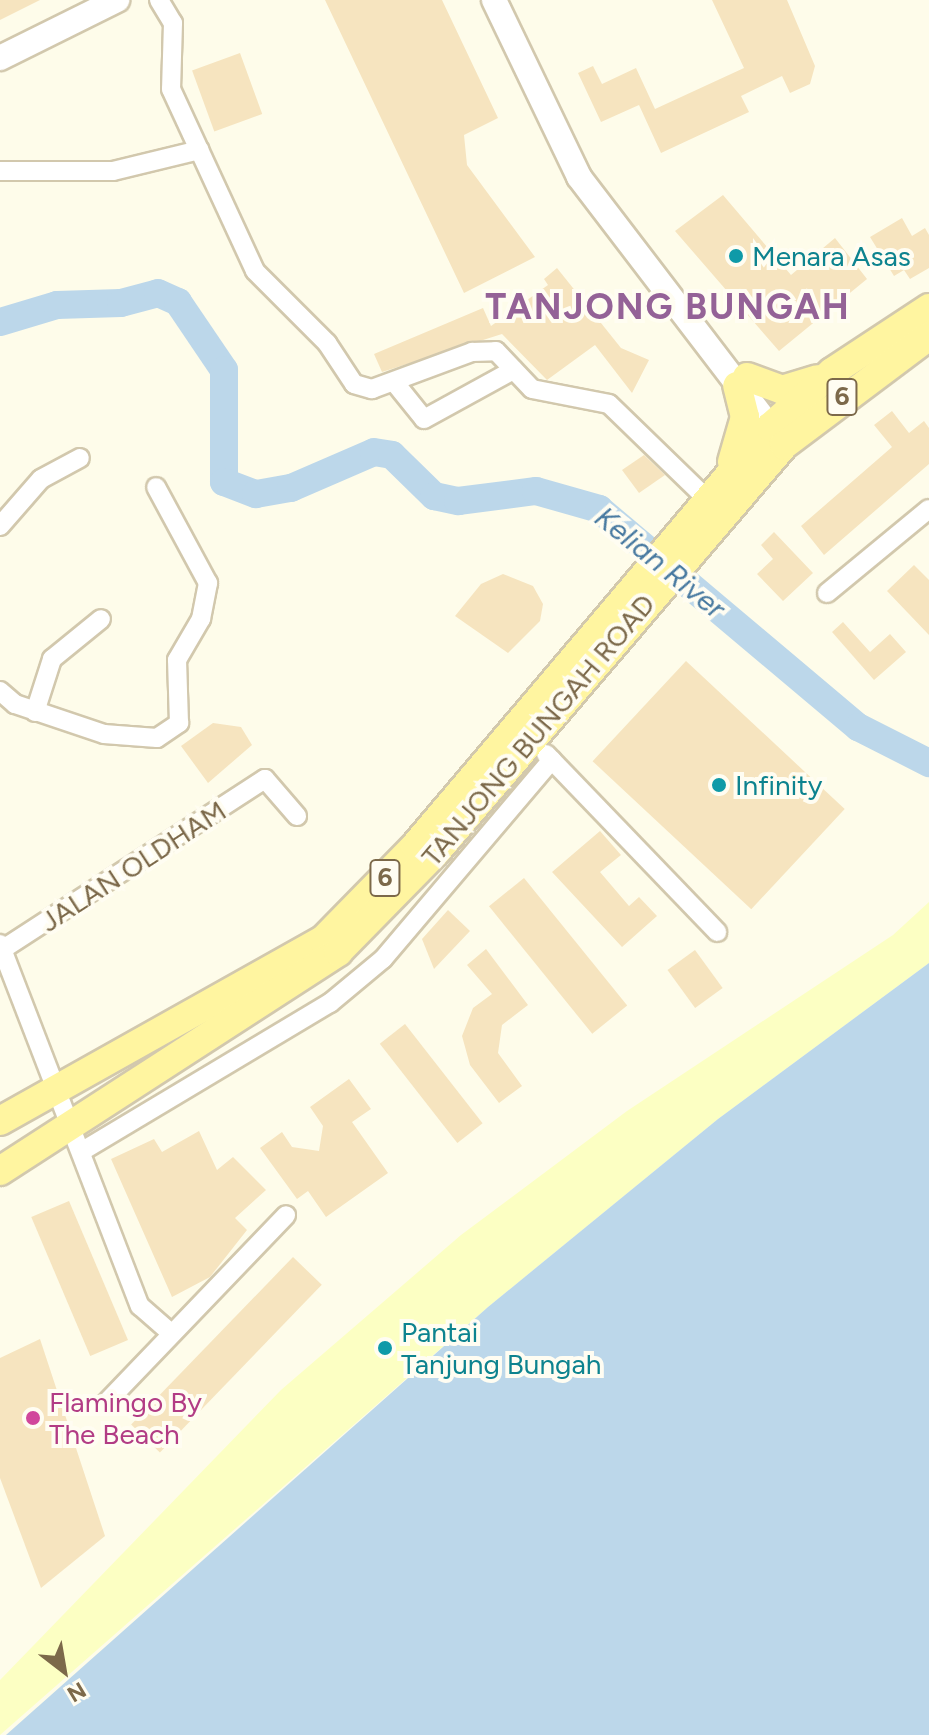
<!DOCTYPE html>
<style>
body{margin:0}
#map{position:relative;width:929px;height:1735px;overflow:hidden;background:#fefcea;font-family:Figtree,sans-serif}
div>[style]{position:absolute}
.sand>*{inset:0;background:#fcffc3}
.water>*{inset:0;background:#bcd7ea}
.river>*{height:28px;margin:-14px;padding:0 14px;transform-origin:14px;border-radius:14px;background:#bcd7ea}
.building>*{inset:0;background:#f6e4bf;transform-origin:0 0}
.roads{filter:drop-shadow(2px 0 #d2c8ad) drop-shadow(-2px 0 #d2c8ad) drop-shadow(0 2px #d2c8ad) drop-shadow(0 -2px #d2c8ad)}
.street>*{height:18px;margin:-9px;padding:0 9px;transform-origin:9px;border-radius:9px;background:#fff}
.secondary>*{height:24px;margin:-12px;padding:0 12px;transform-origin:12px;border-radius:12px;background:#fff}
.primary>*{height:28px;margin:-14px;padding:0 14px;transform-origin:14px;border-radius:14px;background:#fff5a0}
.dots>*{width:22px;height:22px;translate:-50% -50%;box-sizing:border-box;border:4px solid #fffdf2;border-radius:50%}
span{translate:-50% -50%;white-space:nowrap;text-align:center;line-height:1.15;-webkit-text-stroke:8px #fffdf2;paint-order:stroke}
.shield-label span{padding:2px 6px;background:#fffdf2;border:2px solid;border-radius:6px;-webkit-text-stroke-width:0}
.shield-label{font-size:26px;color:#7c694a;font-weight:700}
.culture-label{font-size:28px;color:#0d838f}
.left{translate:0 -50%;text-align:left}
.street-label{font-size:28px;color:#7c694a}
.hotel-label{font-size:28px;color:#b23c85}
.water-label{font-size:30px;color:#4779a0;font-style:italic}
.district-label{font-size:36px;color:#946297;font-weight:700;letter-spacing:2px}
.north{position:absolute;left:24px;top:1631px;width:80px;height:80px;-webkit-text-stroke:6px #fffdf2;paint-order:stroke;rotate:149deg;font-size:22px;font-weight:700;line-height:32px;text-align:center;color:#7c694a}
.north::after{content:'';display:block;margin:auto;width:28px;height:36px;background:#7c694a;clip-path:polygon(50% 0,100% 100%,50% 72%,0 100%)}
</style>
<div id="map">
<div class="sand">
<div style="clip-path:polygon(929px 902px,929px 963px,718px 1119px,488px 1307px,0 1735px,0 1680px,281px 1390px,461px 1235px,627px 1111px,893px 935px)"></div>
</div>
<div class="water">
<div style="clip-path:polygon(929px 963px,929px 1735px,6px 1735px,488px 1307px,718px 1119px)"></div>
</div>
<div class="river">
<div style="left:0;top:322px;width:59px;rotate:-16.6deg"></div>
<div style="left:57px;top:305px;width:64px;rotate:-1.8deg"></div>
<div style="left:121px;top:303px;width:38px;rotate:-15deg"></div>
<div style="left:158px;top:293px;width:22px;rotate:24deg"></div>
<div style="left:178px;top:302px;width:82px;rotate:55.9deg"></div>
<div style="left:224px;top:370px;width:112px;rotate:90deg"></div>
<div style="left:224px;top:482px;width:34px;rotate:21deg"></div>
<div style="left:256px;top:494px;width:36px;rotate:-10deg"></div>
<div style="left:291px;top:488px;width:90px;rotate:-23.4deg"></div>
<div style="left:374px;top:452px;width:18px;rotate:9deg"></div>
<div style="left:392px;top:455px;width:59px;rotate:44.3deg"></div>
<div style="left:434px;top:496px;width:25px;rotate:12deg"></div>
<div style="left:458px;top:501px;width:79px;rotate:-7.3deg"></div>
<div style="left:536px;top:491px;width:66px;rotate:15.9deg"></div>
<div style="left:599px;top:509px;width:339px;rotate:40.1deg"></div>
<div style="left:858px;top:727px;width:80px;rotate:26.9deg"></div>
</div>
<div class="building">
<div style="clip-path:polygon(0 0,40px 0,0 20px)"></div>
<div style="clip-path:polygon(325px 0,442px 0,498px 118px,464px 135px,467px 165px,535px 257px,464px 293px)"></div>
<div style="clip-path:polygon(712px 0,787px 0,815px 66px,810px 84px,790px 93px,782px 76px,741px 96px,749px 112px,661px 153px,639px 105px,601px 122px,578px 73px,593px 66px,602px 84px,636px 68px,655px 109px,744px 68px)"></div>
<div style="left:240px;top:53px;width:65px;height:51px;rotate:70deg"></div>
<div style="clip-path:polygon(723px 195px,791px 275px,835px 238px,867px 279px,779px 351px,675px 231px)"></div>
<div style="clip-path:polygon(902px 218px,912px 236px,925px 228px,929px 235px,929px 268px,910px 279px,904px 270px,894px 276px,870px 237px)"></div>
<div style="clip-path:polygon(557px 268px,621px 348px,649px 360px,632px 393px,595px 345px,547px 380px,502px 334px,382px 372px,374px 354px,483px 308px,491px 326px,548px 285px,544px 279px)"></div>
<div style="clip-path:polygon(892px 411px,909px 433px,924px 421px,929px 428px,929px 464px,824px 555px,801px 526px,892px 447px,874px 425px)"></div>
<div style="clip-path:polygon(644px 455px,665px 475px,639px 493px,622px 470px)"></div>
<div style="clip-path:polygon(774px 532px,813px 573px,783px 601px,757px 574px,773px 559px,761px 545px)"></div>
<div style="clip-path:polygon(914px 565px,929px 580px,929px 635px,887px 591px)"></div>
<div style="clip-path:polygon(503px 574px,533px 586px,543px 604px,540px 621px,508px 653px,455px 616px,481px 584px)"></div>
<div style="clip-path:polygon(843px 622px,870px 652px,890px 634px,906px 652px,874px 680px,832px 632px)"></div>
<div style="left:686px;top:661px;width:217px;height:137px;rotate:43deg"></div>
<div style="clip-path:polygon(213px 723px,241px 727px,252px 745px,208px 783px,181px 746px)"></div>
<div style="clip-path:polygon(600px 831px,621px 855px,600px 872px,629px 906px,639px 897px,657px 916px,622px 947px,552px 872px)"></div>
<div style="left:524px;top:878px;width:164px;height:45px;rotate:51deg"></div>
<div style="clip-path:polygon(448px 910px,470px 931px,434px 969px,422px 939px)"></div>
<div style="clip-path:polygon(486px 949px,528px 1005px,502px 1025px,498px 1053px,522px 1086px,499px 1103px,470px 1065px,462px 1036px,473px 1008px,492px 994px,467px 965px)"></div>
<div style="left:695px;top:950px;width:47px;height:34px;rotate:54deg"></div>
<div style="left:405px;top:1024px;width:126px;height:32px;rotate:52deg"></div>
<div style="clip-path:polygon(349px 1079px,371px 1109px,352px 1122px,388px 1173px,326px 1217px,308px 1191px,297px 1199px,260px 1148px,282px 1132px,292px 1147px,319px 1151px,323px 1126px,310px 1107px)"></div>
<div style="clip-path:polygon(199px 1131px,217px 1170px,233px 1157px,266px 1190px,235px 1218px,247px 1230px,210px 1277px,172px 1297px,111px 1159px,154px 1139px,162px 1152px)"></div>
<div style="left:69px;top:1201px;width:151px;height:41px;rotate:67deg"></div>
<div style="left:293px;top:1257px;width:40px;height:233px;rotate:44deg"></div>
<div style="clip-path:polygon(40px 1339px,105px 1536px,41px 1588px,0 1478px,0 1358px)"></div>
</div>
<div class="roads">
<div class="street">
<div style="left:159px;top:0;width:27px;rotate:59deg"></div>
<div style="left:173px;top:23px;width:66px;rotate:91.7deg"></div>
<div style="left:171px;top:89px;width:200px;rotate:65.2deg"></div>
<div style="left:255px;top:271px;width:102px;rotate:45deg"></div>
<div style="left:327px;top:343px;width:49px;rotate:56.6deg"></div>
<div style="left:354px;top:384px;width:19px;rotate:16deg"></div>
<div style="left:372px;top:389px;width:107px;rotate:-20.3deg"></div>
<div style="left:472px;top:352px;width:24px;rotate:-2deg"></div>
<div style="left:496px;top:351px;width:52px;rotate:46.5deg"></div>
<div style="left:532px;top:389px;width:78px;rotate:11deg"></div>
<div style="left:609px;top:404px;width:135px;rotate:44.1deg"></div>
<div style="left:0;top:171px;width:113px"></div>
<div style="left:113px;top:171px;width:89px;rotate:-13.7deg"></div>
<div style="left:395px;top:383px;width:46px;rotate:51.1deg"></div>
<div style="left:424px;top:419px;width:102px;rotate:-28.8deg"></div>
<div style="left:0;top:526px;width:62px;rotate:-48.9deg"></div>
<div style="left:41px;top:479px;width:44px;rotate:-28.3deg"></div>
<div style="left:827px;top:593px;width:132px;rotate:-39.5deg"></div>
<div style="left:0;top:691px;width:20px;rotate:41deg"></div>
<div style="left:15px;top:704px;width:94px;rotate:18.6deg"></div>
<div style="left:104px;top:734px;width:53px;rotate:4.3deg"></div>
<div style="left:157px;top:738px;width:27px;rotate:-34deg"></div>
<div style="left:179px;top:723px;width:63px;rotate:-91.8deg"></div>
<div style="left:177px;top:660px;width:48px;rotate:-59.7deg"></div>
<div style="left:201px;top:619px;width:37px;rotate:-79deg"></div>
<div style="left:208px;top:583px;width:109px;rotate:-118.4deg"></div>
<div style="left:35px;top:712px;width:56px;rotate:-72.2deg"></div>
<div style="left:52px;top:659px;width:63px;rotate:-39.2deg"></div>
<div style="left:546px;top:754px;width:247px;rotate:46.1deg"></div>
<div style="left:0;top:944px;width:388px;rotate:68.9deg"></div>
<div style="left:140px;top:1306px;width:41px;rotate:41.1deg"></div>
<div style="left:0;top:951px;width:316px;rotate:-33deg"></div>
<div style="left:265px;top:779px;width:49px;rotate:49.1deg"></div>
<div style="left:84px;top:1150px;width:287px;rotate:-30.9deg"></div>
<div style="left:330px;top:1003px;width:69px;rotate:-39.7deg"></div>
<div style="left:383px;top:959px;width:261px;rotate:-49.7deg"></div>
<div style="left:104px;top:1405px;width:263px;rotate:-46.2deg"></div>
</div>
<div class="secondary">
<div style="left:494px;top:0;width:196px;rotate:64.3deg"></div>
<div style="left:579px;top:177px;width:331px;rotate:52.6deg"></div>
<div style="left:0;top:58px;width:131px;rotate:-26.4deg"></div>
</div>
<div class="primary">
<div style="left:747px;top:377px;width:37px;rotate:20deg"></div>
<div style="left:782px;top:390px;width:37px;rotate:-17deg"></div>
<div style="left:732px;top:462px;width:47px;rotate:-73.9deg"></div>
<div style="left:745px;top:417px;width:32px;rotate:-104deg"></div>
<div style="left:0;top:1121px;width:370px;rotate:-29.3deg"></div>
<div style="left:323px;top:940px;width:132px;rotate:-45.6deg"></div>
<div style="left:415px;top:846px;width:549px;rotate:-49.73deg"></div>
<div style="left:770px;top:427px;width:83px;rotate:-41.6deg"></div>
<div style="left:832px;top:372px;width:116px;rotate:-33.4deg"></div>
<div style="left:0;top:1171px;width:403px;rotate:-32.9deg"></div>
<div style="left:338px;top:952px;width:140px;rotate:-45.6deg"></div>
<div style="left:436px;top:852px;width:535px;rotate:-49.47deg"></div>
<div style="left:784px;top:445px;width:181px;rotate:-36.9deg"></div>
</div>
</div>
<div class="dots">
<div style="left:736px;top:256px;background:#0f9aa8"></div>
<div style="left:719px;top:785px;background:#0f9aa8"></div>
<div style="left:385px;top:1348px;background:#0f9aa8"></div>
<div style="left:33px;top:1418px;background:#d1479c"></div>
</div>
<div class="shield-label">
<span style="left:842px;top:397px">6</span>
<span style="left:385px;top:878px">6</span>
</div>
<div class="culture-label">
<span class="left" style="left:752px;top:256px">Menara Asas</span>
<span class="left" style="left:735px;top:785px">Infinity</span>
<span class="left" style="left:401px;top:1348px">Pantai<br>Tanjung Bungah</span>
</div>
<div class="street-label">
<span style="left:538px;top:730px;rotate:-50deg">TANJONG BUNGAH ROAD</span>
<span style="left:133px;top:866px;rotate:-33deg">JALAN OLDHAM</span>
</div>
<div class="hotel-label">
<span class="left" style="left:49px;top:1418px">Flamingo By<br>The Beach</span>
</div>
<div class="water-label">
<span style="left:660px;top:563px;rotate:39deg">Kelian River</span>
</div>
<div class="district-label">
<span style="left:668px;top:307px">TANJONG BUNGAH</span>
</div>
<div class="north">N</div>
</div>
